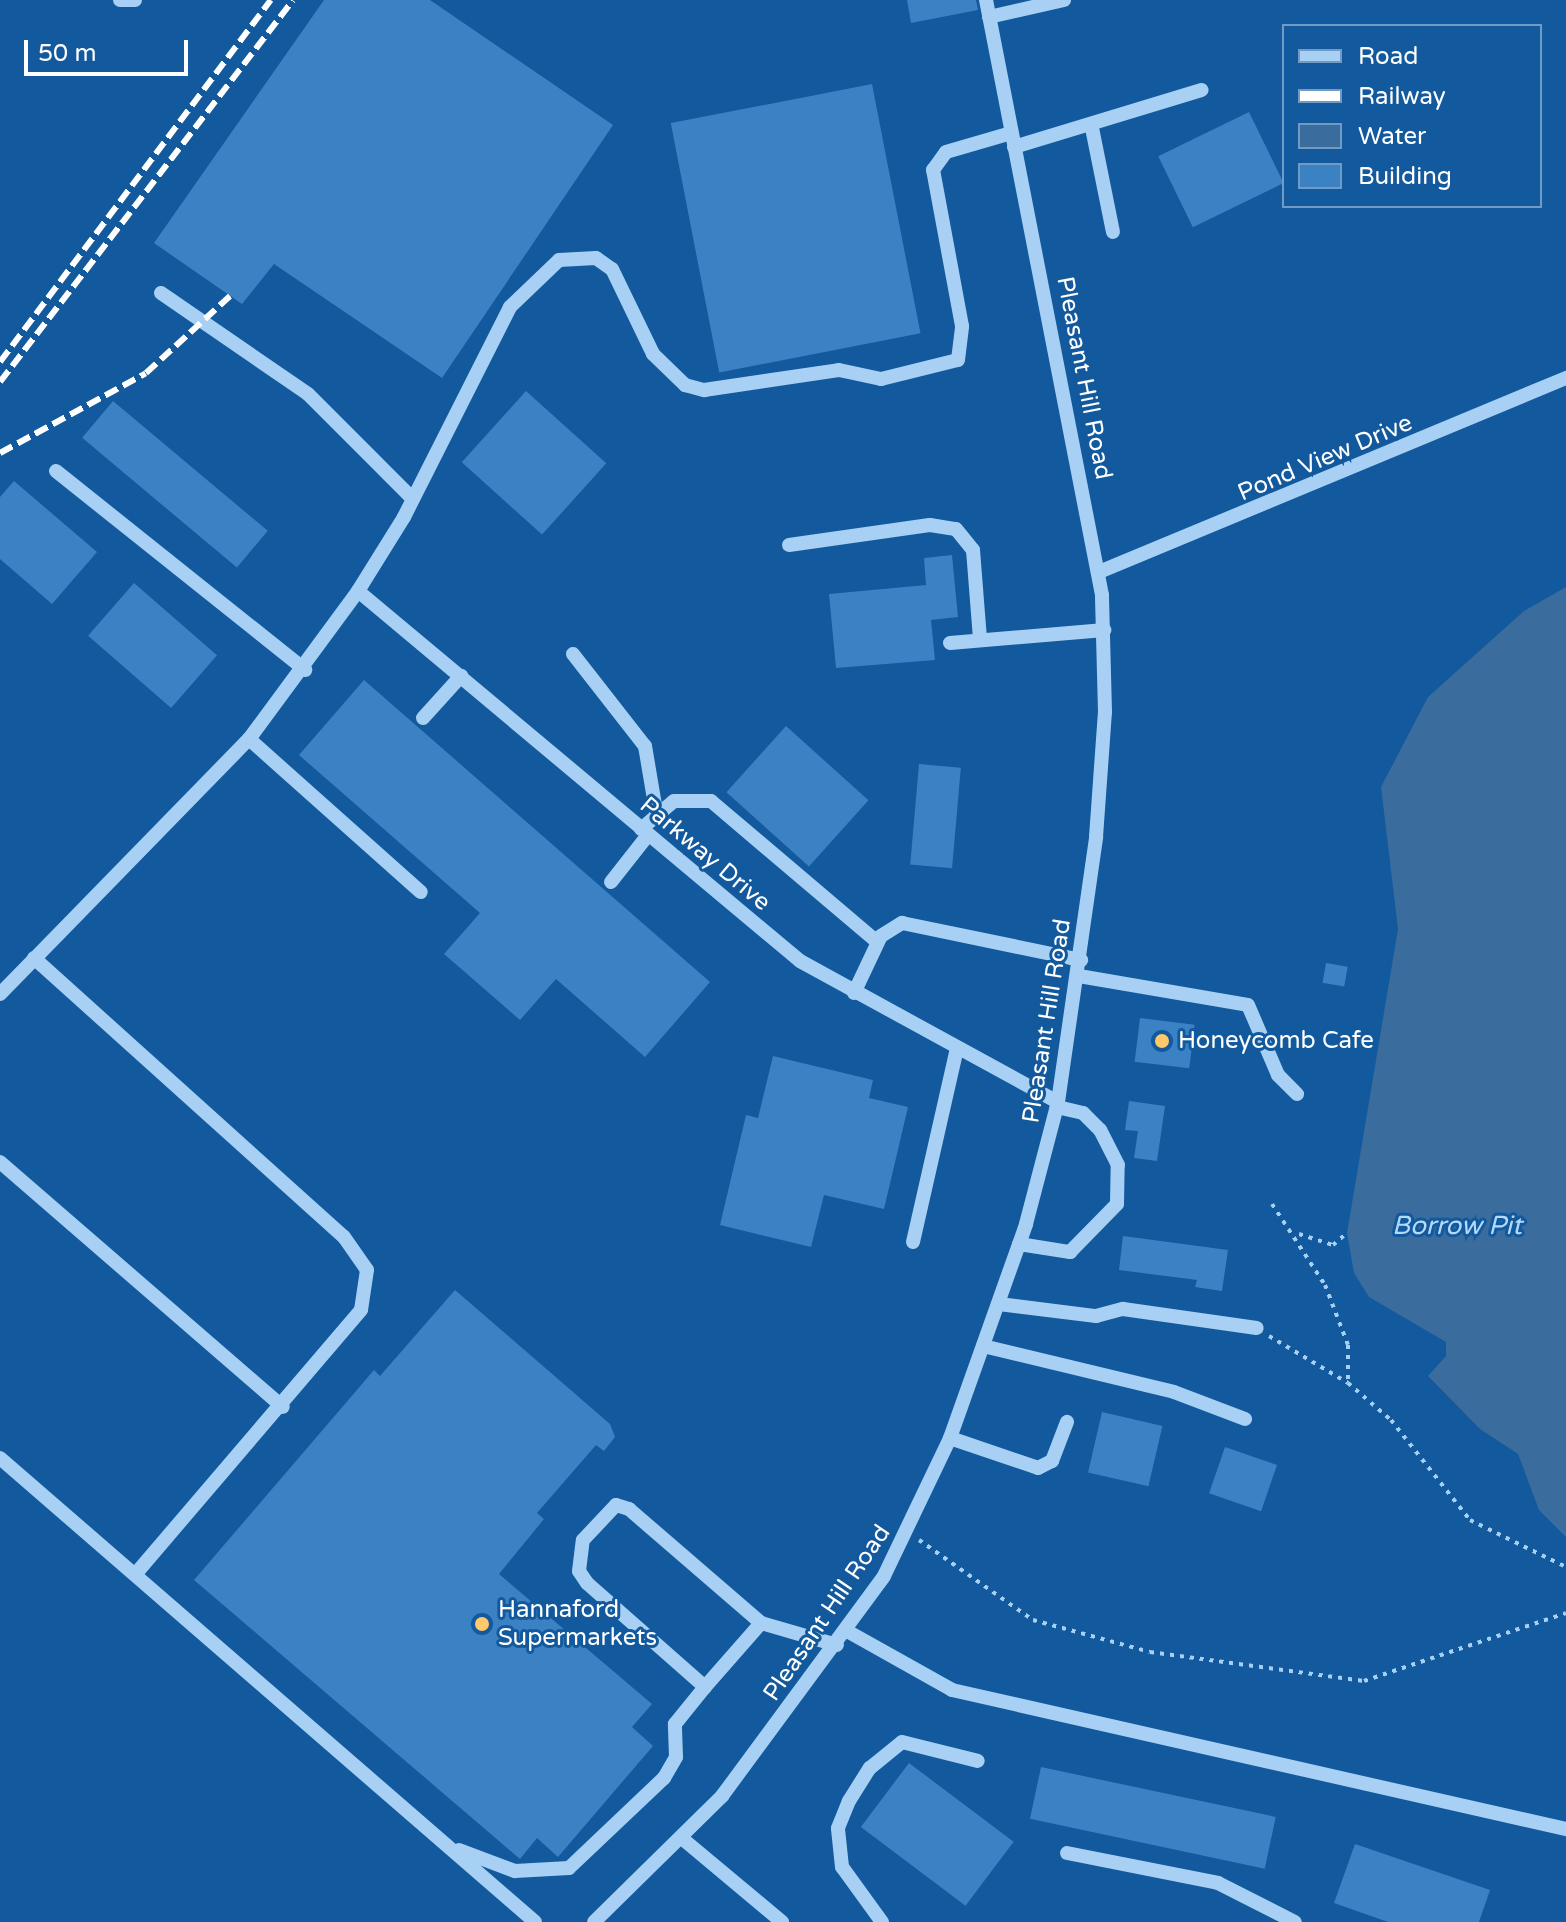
<!DOCTYPE html>
<style>
body{margin:0}
#map{position:relative;width:1566px;height:1922px;overflow:hidden;background:#12599d;font-family:"Varela Round",sans-serif}
div>[style]{position:absolute}
.water>*{inset:0;background:#3a6c9d}
.building>*{inset:0;background:#3b82c4;transform-origin:0 0}
.path>*{height:4px;margin-top:-2px;transform-origin:0;background:repeating-linear-gradient(90deg,#a7d0f4 0 4px,transparent 0 10px)}
.minor>*{height:14px;margin:-7px;padding:0 7px;transform-origin:7px;border-radius:7px;background:#a7d0f4}
.rail>*{height:6px;margin-top:-3px;transform-origin:0;background:repeating-linear-gradient(90deg,#fff 0 14px,transparent 0 20px)}
.dots>*{width:22px;height:22px;translate:-50% -50%;box-sizing:border-box;border:4px solid #12599d;border-radius:50%}
span{translate:-50% -50%;white-space:nowrap;text-align:center;line-height:1.15;-webkit-text-stroke:6px #12599d;paint-order:stroke}
.street-label{font-size:24px;color:#fff}
.poi-label{font-size:24px;color:#fff}
.left{translate:0 -50%;text-align:left}
.water-label{font-size:26px;color:#b4d9fb;font-style:italic}
.legend{position:absolute;left:1282px;top:24px;width:260px;height:184px;box-sizing:border-box;background:#12599d;border:2px solid #719bc4;margin:0;padding:10px 14px;list-style:none;font-size:24px;color:#fff}
.legend li{display:flex;align-items:center;gap:16px;height:40px}
.legend b{width:40px;border:2px solid #719bc4}
.scale{position:absolute;left:24px;top:40px;width:164px;height:36px;box-sizing:border-box;border:4px solid #fff;border-top:0;padding-left:10px;font-size:24px;line-height:28px;white-space:nowrap;color:#fff;-webkit-text-stroke:6px #12599d;paint-order:stroke}
</style>
<div id="map">
<div class="water">
<div style="clip-path:polygon(1566px 587px,1566px 1537px,1539px 1510px,1518px 1454px,1480px 1429px,1428px 1376px,1446px 1356px,1446px 1342px,1369px 1297px,1354px 1273px,1347px 1233px,1398px 929px,1381px 787px,1428px 697px,1524px 611px)"></div>
</div>
<div class="building">
<div style="clip-path:polygon(324px 0,430px 0,613px 125px,442px 378px,274px 264px,242px 304px,154px 243px)"></div>
<div style="clip-path:polygon(907px 0,976px 0,978px 10px,911px 23px)"></div>
<div style="left:872px;top:84px;width:254px;height:205px;rotate:79deg"></div>
<div style="left:1249px;top:112px;width:79px;height:101px;rotate:64deg"></div>
<div style="left:526px;top:391px;width:108px;height:96px;rotate:42deg"></div>
<div style="left:113px;top:401px;width:202px;height:48px;rotate:40deg"></div>
<div style="clip-path:polygon(14px 481px,97px 552px,52px 604px,0 559px,0 497px)"></div>
<div style="clip-path:polygon(952px 555px,958px 617px,931px 620px,935px 660px,836px 668px,829px 594px,926px 585px,924px 558px)"></div>
<div style="left:134px;top:583px;width:110px;height:70px;rotate:41deg"></div>
<div style="clip-path:polygon(364px 680px,710px 982px,645px 1057px,556px 979px,520px 1020px,444px 954px,480px 913px,299px 755px)"></div>
<div style="left:786px;top:726px;width:111px;height:89px;rotate:42deg"></div>
<div style="left:919px;top:764px;width:42px;height:101px;rotate:5deg"></div>
<div style="left:1326px;top:963px;width:22px;height:20px;rotate:10deg"></div>
<div style="left:1140px;top:1018px;width:55px;height:44px;rotate:7deg"></div>
<div style="clip-path:polygon(773px 1056px,873px 1080px,869px 1098px,908px 1107px,884px 1209px,824px 1195px,811px 1247px,720px 1225px,746px 1115px,758px 1118px)"></div>
<div style="clip-path:polygon(1129px 1101px,1165px 1106px,1157px 1161px,1134px 1158px,1138px 1131px,1125px 1130px)"></div>
<div style="clip-path:polygon(1123px 1236px,1228px 1250px,1222px 1291px,1195px 1287px,1197px 1280px,1119px 1270px)"></div>
<div style="clip-path:polygon(455px 1290px,610px 1424px,615px 1437px,604px 1451px,596px 1445px,537px 1513px,544px 1519px,499px 1574px,652px 1704px,632px 1727px,653px 1746px,558px 1857px,537px 1838px,520px 1859px,194px 1580px,374px 1370px,380px 1376px)"></div>
<div style="left:1102px;top:1412px;width:62px;height:62px;rotate:13deg"></div>
<div style="left:1225px;top:1447px;width:55px;height:49px;rotate:19deg"></div>
<div style="left:909px;top:1763px;width:131px;height:80px;rotate:37deg"></div>
<div style="left:1041px;top:1767px;width:240px;height:53px;rotate:12deg"></div>
<div style="clip-path:polygon(1355px 1844px,1490px 1890px,1479px 1922px,1388px 1922px,1334px 1903px)"></div>
</div>
<div class="path">
<div style="left:1272px;top:1204px;width:97px;rotate:56.8deg"></div>
<div style="left:1325px;top:1285px;width:64px;rotate:69deg"></div>
<div style="left:1348px;top:1345px;width:38px;rotate:90deg"></div>
<div style="left:1299px;top:1234px;width:36px;rotate:18deg"></div>
<div style="left:1333px;top:1245px;width:18px;rotate:-41deg"></div>
<div style="left:1269px;top:1336px;width:92px;rotate:30.7deg"></div>
<div style="left:1348px;top:1383px;width:57px;rotate:40.7deg"></div>
<div style="left:1391px;top:1420px;width:127px;rotate:51.7deg"></div>
<div style="left:1470px;top:1520px;width:107px;rotate:26.1deg"></div>
<div style="left:919px;top:1540px;width:139px;rotate:35.1deg"></div>
<div style="left:1033px;top:1620px;width:121px;rotate:15.3deg"></div>
<div style="left:1150px;top:1652px;width:216px;rotate:7.7deg"></div>
<div style="left:1364px;top:1681px;width:213px;rotate:-18.6deg"></div>
</div>
<div class="minor">
<div style="left:120px;top:0;width:15px"></div>
<div style="left:989px;top:17px;width:77px;rotate:-12.8deg"></div>
<div style="left:1092px;top:128px;width:106px;rotate:78.6deg"></div>
<div style="left:1014px;top:147px;width:196px;rotate:-16.9deg"></div>
<div style="left:161px;top:293px;width:178px;rotate:34.5deg"></div>
<div style="left:308px;top:394px;width:147px;rotate:45deg"></div>
<div style="left:56px;top:471px;width:319px;rotate:38.6deg"></div>
<div style="left:789px;top:545px;width:142px;rotate:-8.1deg"></div>
<div style="left:930px;top:525px;width:26px;rotate:9deg"></div>
<div style="left:956px;top:529px;width:27px;rotate:51deg"></div>
<div style="left:973px;top:550px;width:88px;rotate:85.5deg"></div>
<div style="left:1099px;top:572px;width:506px;rotate:-22.56deg"></div>
<div style="left:358px;top:591px;width:87px;rotate:-58.1deg"></div>
<div style="left:404px;top:517px;width:235px;rotate:-63.2deg"></div>
<div style="left:510px;top:307px;width:68px;rotate:-43.8deg"></div>
<div style="left:559px;top:260px;width:37px;rotate:-3deg"></div>
<div style="left:596px;top:258px;width:19px;rotate:35deg"></div>
<div style="left:612px;top:269px;width:94px;rotate:64.2deg"></div>
<div style="left:653px;top:354px;width:45px;rotate:44.1deg"></div>
<div style="left:685px;top:385px;width:20px;rotate:15deg"></div>
<div style="left:704px;top:390px;width:136px;rotate:-8.4deg"></div>
<div style="left:839px;top:370px;width:43px;rotate:12.1deg"></div>
<div style="left:881px;top:379px;width:79px;rotate:-13.9deg"></div>
<div style="left:958px;top:360px;width:34px;rotate:-83deg"></div>
<div style="left:962px;top:326px;width:159px;rotate:-100.5deg"></div>
<div style="left:933px;top:170px;width:22px;rotate:-54deg"></div>
<div style="left:946px;top:152px;width:68px;rotate:-16.3deg"></div>
<div style="left:950px;top:643px;width:155px;rotate:-4.8deg"></div>
<div style="left:573px;top:654px;width:117px;rotate:52deg"></div>
<div style="left:645px;top:746px;width:66px;rotate:80.4deg"></div>
<div style="left:423px;top:718px;width:57px;rotate:-47.9deg"></div>
<div style="left:249px;top:739px;width:230px;rotate:41.7deg"></div>
<div style="left:641px;top:829px;width:43px;rotate:-40.3deg"></div>
<div style="left:674px;top:801px;width:37px"></div>
<div style="left:711px;top:801px;width:218px;rotate:40.3deg"></div>
<div style="left:611px;top:882px;width:60px;rotate:-51.8deg"></div>
<div style="left:34px;top:958px;width:417px;rotate:42deg"></div>
<div style="left:344px;top:1237px;width:40px;rotate:55.1deg"></div>
<div style="left:367px;top:1270px;width:40px;rotate:98.5deg"></div>
<div style="left:361px;top:1310px;width:348px;rotate:130.5deg"></div>
<div style="left:1079px;top:976px;width:171px;rotate:9.7deg"></div>
<div style="left:1248px;top:1005px;width:76px;rotate:66.8deg"></div>
<div style="left:1278px;top:1075px;width:27px;rotate:45deg"></div>
<div style="left:854px;top:993px;width:63px;rotate:-64.7deg"></div>
<div style="left:881px;top:936px;width:25px;rotate:-32deg"></div>
<div style="left:902px;top:923px;width:183px;rotate:11.7deg"></div>
<div style="left:0;top:994px;width:356px;rotate:-45.7deg"></div>
<div style="left:249px;top:739px;width:184px;rotate:-53.6deg"></div>
<div style="left:358px;top:591px;width:576px;rotate:39.93deg"></div>
<div style="left:800px;top:961px;width:294px;rotate:28.7deg"></div>
<div style="left:0;top:1162px;width:374px;rotate:40.9deg"></div>
<div style="left:913px;top:1242px;width:198px;rotate:-77.2deg"></div>
<div style="left:1019px;top:1244px;width:52px;rotate:8.9deg"></div>
<div style="left:1070px;top:1252px;width:67px;rotate:-45.6deg"></div>
<div style="left:1117px;top:1204px;width:39px;rotate:-89deg"></div>
<div style="left:1118px;top:1165px;width:39px;rotate:-117deg"></div>
<div style="left:1100px;top:1130px;width:24px;rotate:-135deg"></div>
<div style="left:1083px;top:1113px;width:27px;rotate:-167deg"></div>
<div style="left:999px;top:1304px;width:98px;rotate:7.1deg"></div>
<div style="left:1096px;top:1316px;width:28px;rotate:-15deg"></div>
<div style="left:1123px;top:1309px;width:135px;rotate:8.1deg"></div>
<div style="left:983px;top:1346px;width:196px;rotate:13.5deg"></div>
<div style="left:1174px;top:1392px;width:76px;rotate:20.8deg"></div>
<div style="left:950px;top:1438px;width:93px;rotate:18.8deg"></div>
<div style="left:1038px;top:1468px;width:16px;rotate:-27deg"></div>
<div style="left:1052px;top:1461px;width:42px;rotate:-69deg"></div>
<div style="left:0;top:1458px;width:708px;rotate:40.93deg"></div>
<div style="left:761px;top:1623px;width:85px;rotate:131.2deg"></div>
<div style="left:705px;top:1687px;width:157px;rotate:-138.6deg"></div>
<div style="left:587px;top:1583px;width:14px;rotate:-124deg"></div>
<div style="left:579px;top:1571px;width:31px;rotate:-83deg"></div>
<div style="left:583px;top:1540px;width:48px;rotate:-46.7deg"></div>
<div style="left:616px;top:1505px;width:14px;rotate:17deg"></div>
<div style="left:629px;top:1509px;width:174px;rotate:40.8deg"></div>
<div style="left:761px;top:1623px;width:79px;rotate:16.1deg"></div>
<div style="left:847px;top:1631px;width:120px;rotate:29.3deg"></div>
<div style="left:952px;top:1690px;width:630px;rotate:12.76deg"></div>
<div style="left:684px;top:1840px;width:128px;rotate:39.9deg"></div>
<div style="left:459px;top:1850px;width:60px;rotate:20.6deg"></div>
<div style="left:515px;top:1871px;width:54px;rotate:-3.2deg"></div>
<div style="left:569px;top:1868px;width:131px;rotate:-43.5deg"></div>
<div style="left:664px;top:1778px;width:24px;rotate:-60deg"></div>
<div style="left:676px;top:1757px;width:33px;rotate:-92deg"></div>
<div style="left:675px;top:1724px;width:48px;rotate:-51deg"></div>
<div style="left:1067px;top:1853px;width:154px;rotate:11.2deg"></div>
<div style="left:1218px;top:1883px;width:86px;rotate:26.9deg"></div>
<div style="left:594px;top:1922px;width:180px;rotate:-44.5deg"></div>
<div style="left:722px;top:1796px;width:273px;rotate:-53.6deg"></div>
<div style="left:884px;top:1576px;width:153px;rotate:-64.4deg"></div>
<div style="left:950px;top:1438px;width:227px;rotate:-70.4deg"></div>
<div style="left:1026px;top:1224px;width:126px;rotate:-75.3deg"></div>
<div style="left:1058px;top:1102px;width:268px;rotate:-81.8deg"></div>
<div style="left:1096px;top:837px;width:125px;rotate:-85.9deg"></div>
<div style="left:1105px;top:712px;width:117px;rotate:-91.5deg"></div>
<div style="left:1102px;top:595px;width:606px;rotate:-101.03deg"></div>
<div style="left:882px;top:1922px;width:68px;rotate:-126deg"></div>
<div style="left:842px;top:1867px;width:39px;rotate:-96deg"></div>
<div style="left:838px;top:1828px;width:29px;rotate:-68deg"></div>
<div style="left:849px;top:1801px;width:39px;rotate:-58deg"></div>
<div style="left:870px;top:1768px;width:41px;rotate:-39.1deg"></div>
<div style="left:902px;top:1742px;width:78px;rotate:14deg"></div>
</div>
<div class="rail">
<div style="left:0;top:362px;width:452px;rotate:-53.2deg"></div>
<div style="left:0;top:382px;width:481px;rotate:-52.5deg"></div>
<div style="left:0;top:453px;width:166px;rotate:-28.7deg"></div>
<div style="left:146px;top:373px;width:114px;rotate:-42.5deg"></div>
</div>
<div class="dots">
<div style="left:1162px;top:1041px;background:#ffc96b"></div>
<div style="left:482px;top:1624px;background:#ffc96b"></div>
</div>
<div class="street-label">
<span style="left:1084px;top:378px;rotate:79deg">Pleasant Hill Road</span>
<span style="left:1325px;top:458px;rotate:-23deg">Pond View Drive</span>
<span style="left:705px;top:854px;rotate:40deg">Parkway Drive</span>
<span style="left:1047px;top:1021px;rotate:-81deg">Pleasant Hill Road</span>
<span style="left:827px;top:1613px;rotate:-56deg">Pleasant Hill Road</span>
</div>
<div class="poi-label">
<span class="left" style="left:1178px;top:1041px">Honeycomb Cafe</span>
<span class="left" style="left:498px;top:1624px">Hannaford<br>Supermarkets</span>
</div>
<div class="water-label">
<span style="left:1457px;top:1226px">Borrow Pit</span>
</div>
<ul class="legend">
<li><b style="height:10px;background:#a7d0f4"></b>Road</li>
<li><b style="height:10px;background:#fff"></b>Railway</li>
<li><b style="height:22px;background:#3a6c9d"></b>Water</li>
<li><b style="height:22px;background:#3b82c4"></b>Building</li>
</ul>
<div class="scale">50 m</div>
</div>
